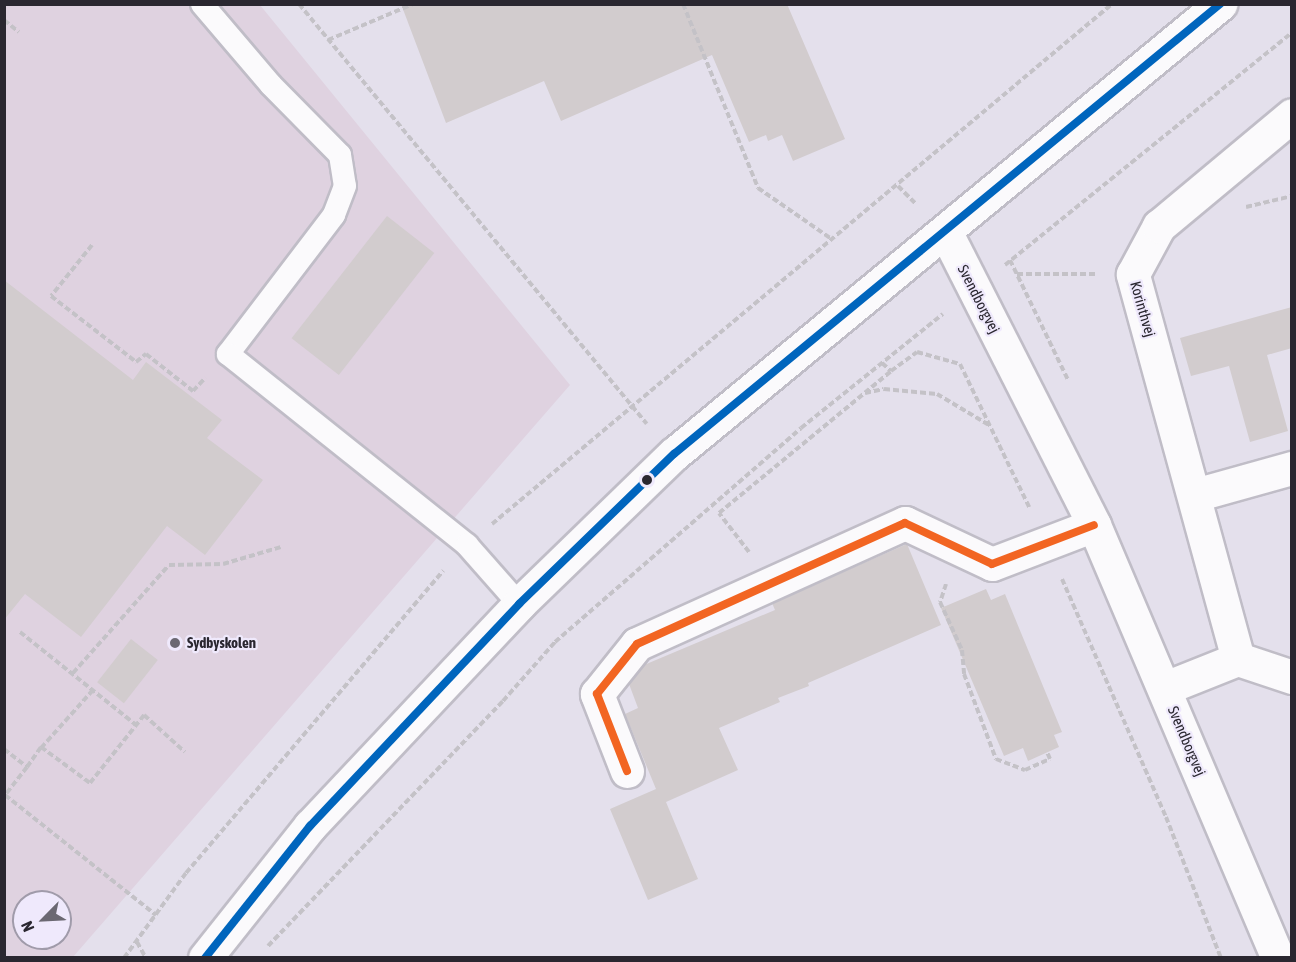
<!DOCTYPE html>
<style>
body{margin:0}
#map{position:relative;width:1296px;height:962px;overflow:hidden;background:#e4e0ec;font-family:"Asap Condensed",sans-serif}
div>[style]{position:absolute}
.education>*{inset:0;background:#dfd2e0}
.building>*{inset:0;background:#d2ccce;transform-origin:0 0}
.path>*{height:4px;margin-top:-2px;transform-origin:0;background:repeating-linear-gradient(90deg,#c4c2c7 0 6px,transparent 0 9px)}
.roads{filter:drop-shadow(2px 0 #c0bdc7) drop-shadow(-2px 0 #c0bdc7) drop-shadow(0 2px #c0bdc7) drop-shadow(0 -2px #c0bdc7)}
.service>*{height:22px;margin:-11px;padding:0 11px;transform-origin:11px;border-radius:11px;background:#fbfafc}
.minor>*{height:33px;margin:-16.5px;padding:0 16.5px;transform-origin:16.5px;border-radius:16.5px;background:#fbfafc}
.tertiary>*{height:33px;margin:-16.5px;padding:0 16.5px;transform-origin:16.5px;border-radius:16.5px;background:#fbfafc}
.bus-1>*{height:8px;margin:-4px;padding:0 4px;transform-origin:4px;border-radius:4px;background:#f26522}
.bus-2>*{height:8px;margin:-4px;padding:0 4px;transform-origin:4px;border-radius:4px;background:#0065bd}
.dots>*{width:16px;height:16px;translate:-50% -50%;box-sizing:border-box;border:3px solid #efe9fc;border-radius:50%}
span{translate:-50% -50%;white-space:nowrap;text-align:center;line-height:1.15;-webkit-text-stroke:4.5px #efe9fc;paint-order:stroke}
.street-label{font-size:15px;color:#2a2730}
.poi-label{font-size:15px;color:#2a2730;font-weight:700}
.left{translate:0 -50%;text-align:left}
.frame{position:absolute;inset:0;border:6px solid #2a2730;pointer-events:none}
.north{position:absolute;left:12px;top:890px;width:60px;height:60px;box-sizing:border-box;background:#efe9fc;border:2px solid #a09baa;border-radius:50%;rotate:246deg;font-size:16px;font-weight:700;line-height:24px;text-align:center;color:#2a2730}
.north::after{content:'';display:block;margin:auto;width:21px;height:27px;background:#6b6872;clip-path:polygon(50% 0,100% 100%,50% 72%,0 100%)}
</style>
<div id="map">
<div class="education">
<div style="clip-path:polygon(evenodd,5px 5px,260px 5px,570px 385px,73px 957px,5px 958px,5px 5px,24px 902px,60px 902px,60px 938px,24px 938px,24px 902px)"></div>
</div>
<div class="building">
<div style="clip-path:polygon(401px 4px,787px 4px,845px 139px,793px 161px,782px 135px,768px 141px,766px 135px,749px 142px,712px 55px,561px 121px,544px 81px,446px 123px)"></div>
<div style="left:387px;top:216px;width:60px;height:155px;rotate:38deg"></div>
<div style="clip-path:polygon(4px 280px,133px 380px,146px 362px,222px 420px,207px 438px,263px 480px,205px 555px,167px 526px,81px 637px,25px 594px,4px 620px)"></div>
<div style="clip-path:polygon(1292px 307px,1292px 348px,1267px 355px,1288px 431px,1250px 442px,1229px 366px,1191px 376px,1180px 338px)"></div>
<div style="clip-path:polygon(907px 544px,941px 625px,808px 683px,809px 686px,778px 698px,780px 702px,719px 728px,738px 770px,666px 802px,698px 879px,648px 900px,610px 809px,656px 789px,625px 714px,638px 708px,629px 684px,644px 665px,775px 610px,772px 603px)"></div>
<div style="clip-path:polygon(986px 589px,991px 600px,1005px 594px,1062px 732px,1054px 735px,1059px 747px,1028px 761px,1023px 748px,1004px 756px,941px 608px)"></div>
<div style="left:131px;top:639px;width:34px;height:55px;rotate:38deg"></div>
</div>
<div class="path">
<div style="left:299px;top:4px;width:545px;rotate:50.36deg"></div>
<div style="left:683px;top:4px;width:199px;rotate:67.8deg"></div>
<div style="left:758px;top:188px;width:91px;rotate:34.7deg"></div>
<div style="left:4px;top:20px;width:19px;rotate:39deg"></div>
<div style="left:328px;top:40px;width:92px;rotate:-23deg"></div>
<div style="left:898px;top:186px;width:24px;rotate:45deg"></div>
<div style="left:1246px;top:207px;width:47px;rotate:-13.4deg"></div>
<div style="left:92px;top:245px;width:65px;rotate:128.8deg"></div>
<div style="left:51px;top:296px;width:108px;rotate:37.8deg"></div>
<div style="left:136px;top:362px;width:13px;rotate:-39deg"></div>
<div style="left:146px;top:354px;width:60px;rotate:38.2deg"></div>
<div style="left:193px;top:391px;width:18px;rotate:-47deg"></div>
<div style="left:1010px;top:260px;width:133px;rotate:64.2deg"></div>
<div style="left:1005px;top:265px;width:369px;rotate:-39deg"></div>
<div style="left:1017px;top:274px;width:79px"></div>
<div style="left:882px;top:363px;width:12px;rotate:42deg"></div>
<div style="left:891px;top:371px;width:32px;rotate:-36deg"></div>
<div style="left:917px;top:352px;width:45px;rotate:15.6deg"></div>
<div style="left:960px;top:364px;width:159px;rotate:64.2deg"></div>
<div style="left:865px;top:393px;width:19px;rotate:-12deg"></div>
<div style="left:884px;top:389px;width:53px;rotate:5.4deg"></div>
<div style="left:937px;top:394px;width:61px;rotate:30.8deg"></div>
<div style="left:492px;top:524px;width:809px;rotate:-39.99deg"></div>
<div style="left:749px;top:552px;width:49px;rotate:-127.6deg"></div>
<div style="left:719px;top:513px;width:223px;rotate:-39.5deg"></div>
<div style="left:1062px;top:579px;width:260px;rotate:66.4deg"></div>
<div style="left:1166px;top:817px;width:151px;rotate:68.7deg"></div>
<div style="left:946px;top:584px;width:19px;rotate:108deg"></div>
<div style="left:940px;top:602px;width:53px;rotate:65.4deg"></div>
<div style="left:962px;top:650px;width:24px;rotate:85deg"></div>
<div style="left:964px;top:674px;width:91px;rotate:69.4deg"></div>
<div style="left:996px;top:759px;width:31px;rotate:21deg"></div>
<div style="left:1025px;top:770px;width:27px;rotate:-24deg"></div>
<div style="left:1050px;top:759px;width:8px;rotate:-113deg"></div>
<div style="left:20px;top:632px;width:149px;rotate:38.7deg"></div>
<div style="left:73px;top:673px;width:144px;rotate:-48.4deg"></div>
<div style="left:169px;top:565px;width:54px;rotate:-1.1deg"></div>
<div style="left:223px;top:564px;width:60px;rotate:-16.3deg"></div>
<div style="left:41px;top:748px;width:79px;rotate:-48.1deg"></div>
<div style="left:4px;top:749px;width:29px;rotate:38deg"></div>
<div style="left:27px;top:767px;width:36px;rotate:128deg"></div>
<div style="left:5px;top:795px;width:193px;rotate:38.5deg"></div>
<div style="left:27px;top:767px;width:24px;rotate:-55deg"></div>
<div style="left:41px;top:747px;width:61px;rotate:36.3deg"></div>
<div style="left:90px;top:783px;width:87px;rotate:-51.5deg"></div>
<div style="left:144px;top:715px;width:55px;rotate:42.1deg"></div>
<div style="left:137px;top:942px;width:18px;rotate:61deg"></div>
<div style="left:268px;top:946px;width:339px;rotate:-46.2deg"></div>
<div style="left:503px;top:701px;width:79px;rotate:-48.6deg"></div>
<div style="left:555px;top:642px;width:326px;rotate:-41deg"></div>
<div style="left:801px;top:428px;width:182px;rotate:-38.8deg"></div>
<div style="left:124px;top:958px;width:105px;rotate:-53.9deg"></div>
<div style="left:186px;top:873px;width:397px;rotate:-49.6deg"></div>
</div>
<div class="roads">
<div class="service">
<div style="left:202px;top:4px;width:106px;rotate:49.6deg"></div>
<div style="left:271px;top:85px;width:98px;rotate:45.4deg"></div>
<div style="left:340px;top:155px;width:31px;rotate:81deg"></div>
<div style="left:345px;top:186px;width:31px;rotate:111deg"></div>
<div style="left:334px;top:215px;width:175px;rotate:127.3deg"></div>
<div style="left:228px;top:354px;width:306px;rotate:38.6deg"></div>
<div style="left:467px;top:545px;width:79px;rotate:48.6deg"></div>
</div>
<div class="minor">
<div style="left:946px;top:233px;width:327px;rotate:63.1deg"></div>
<div style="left:1094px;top:525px;width:470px;rotate:67deg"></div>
<div style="left:1195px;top:495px;width:101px;rotate:-15.6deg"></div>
<div style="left:1238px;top:659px;width:57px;rotate:18.4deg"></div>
<div style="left:1165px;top:688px;width:79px;rotate:-21.7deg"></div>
<div style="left:1238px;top:659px;width:399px;rotate:-105.3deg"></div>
<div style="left:1133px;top:274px;width:55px;rotate:-61.6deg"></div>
<div style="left:1159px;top:226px;width:173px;rotate:-39.8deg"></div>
<div style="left:627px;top:771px;width:83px;rotate:-111.3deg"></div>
<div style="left:597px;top:694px;width:64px;rotate:-51.3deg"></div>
<div style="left:637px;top:644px;width:294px;rotate:-24.3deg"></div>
<div style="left:905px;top:523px;width:96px;rotate:25.2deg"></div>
<div style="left:992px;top:564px;width:109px;rotate:-20.9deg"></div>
</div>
<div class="tertiary">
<div style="left:205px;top:958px;width:169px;rotate:-51.5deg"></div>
<div style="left:310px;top:826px;width:305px;rotate:-46.7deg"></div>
<div style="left:519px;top:604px;width:216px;rotate:-44.1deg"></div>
<div style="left:674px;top:454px;width:708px;rotate:-39.49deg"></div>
</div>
</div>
<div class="bus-1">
<div style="left:627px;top:771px;width:83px;rotate:-111.3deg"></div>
<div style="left:597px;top:694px;width:64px;rotate:-51.3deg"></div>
<div style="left:637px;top:644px;width:294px;rotate:-24.3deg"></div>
<div style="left:905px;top:523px;width:96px;rotate:25.2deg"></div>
<div style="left:992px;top:564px;width:109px;rotate:-20.9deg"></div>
</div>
<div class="bus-2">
<div style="left:205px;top:958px;width:169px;rotate:-51.5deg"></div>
<div style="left:310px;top:826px;width:305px;rotate:-46.7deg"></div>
<div style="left:519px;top:604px;width:216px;rotate:-44.1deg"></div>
<div style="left:674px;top:454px;width:708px;rotate:-39.49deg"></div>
</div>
<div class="dots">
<div style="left:647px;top:480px;background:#2a2730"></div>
<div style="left:175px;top:643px;background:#6b6872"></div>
</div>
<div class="street-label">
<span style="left:979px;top:299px;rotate:63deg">Svendborgvej</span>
<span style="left:1143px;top:309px;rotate:74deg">Korinthvej</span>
<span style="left:1187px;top:741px;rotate:67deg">Svendborgvej</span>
</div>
<div class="poi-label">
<span class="left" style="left:187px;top:643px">Sydbyskolen</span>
</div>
<div class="frame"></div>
<div class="north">N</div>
</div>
